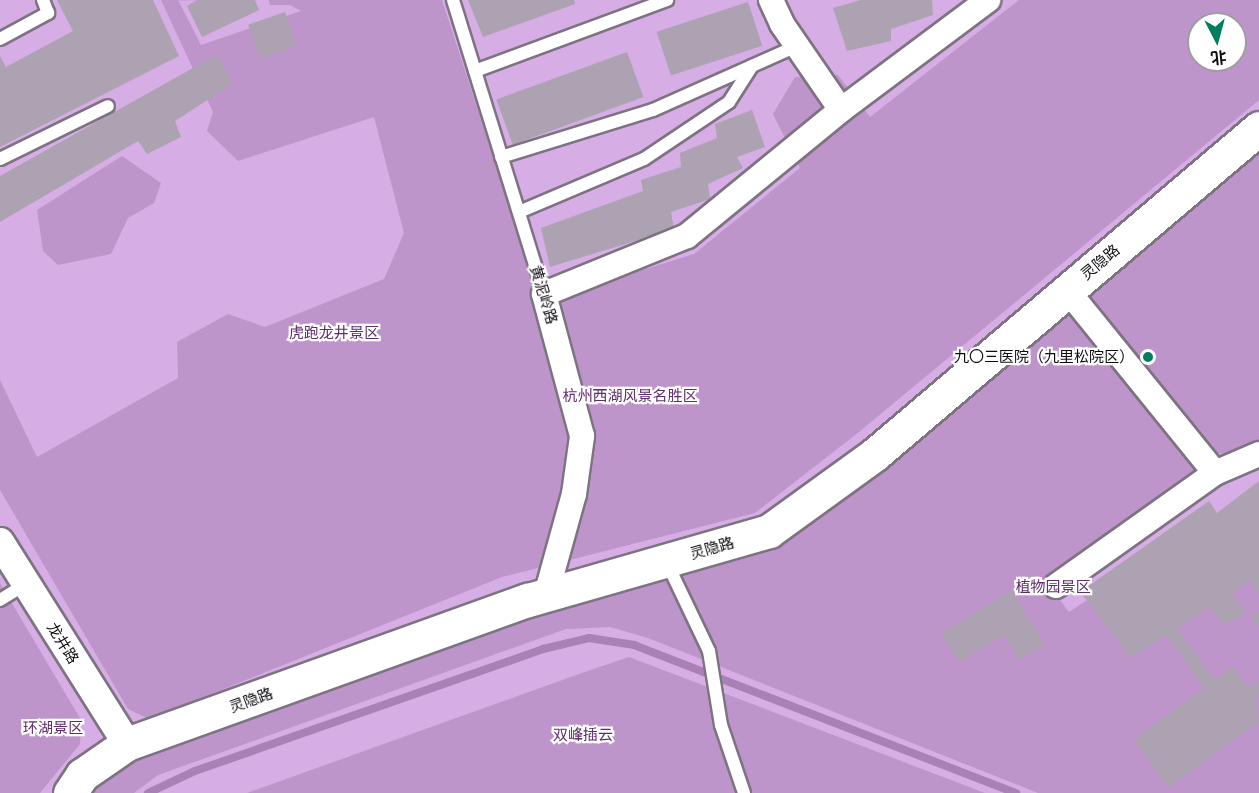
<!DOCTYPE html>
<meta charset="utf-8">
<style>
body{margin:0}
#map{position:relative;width:1259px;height:793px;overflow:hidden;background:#e5dae9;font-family:"Open Sans","Noto Sans SC",sans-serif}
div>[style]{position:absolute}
.green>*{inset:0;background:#d6ade4}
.forest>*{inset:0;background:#bd95ca}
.stream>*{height:8px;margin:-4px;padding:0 4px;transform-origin:4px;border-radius:4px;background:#a981b6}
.building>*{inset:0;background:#ada2b1;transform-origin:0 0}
.roads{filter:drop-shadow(2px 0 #7d7381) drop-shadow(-2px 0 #7d7381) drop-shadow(0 2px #7d7381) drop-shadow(0 -2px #7d7381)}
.service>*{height:12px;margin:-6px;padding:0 6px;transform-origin:6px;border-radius:6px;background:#fff}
.minor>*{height:24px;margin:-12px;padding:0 12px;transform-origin:12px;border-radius:12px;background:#fff}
.tertiary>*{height:28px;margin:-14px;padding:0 14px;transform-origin:14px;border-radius:14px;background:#fff}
.secondary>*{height:33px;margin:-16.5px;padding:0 16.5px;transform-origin:16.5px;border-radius:16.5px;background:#fff}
.dots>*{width:16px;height:16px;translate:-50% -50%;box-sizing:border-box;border:3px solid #fff;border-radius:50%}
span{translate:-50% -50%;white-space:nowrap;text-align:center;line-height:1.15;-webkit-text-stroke:4.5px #fff;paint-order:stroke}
.street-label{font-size:15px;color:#0f0b11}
.park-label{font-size:15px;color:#5e2c6d}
.poi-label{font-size:15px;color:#0f0b11}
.right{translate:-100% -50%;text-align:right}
.north{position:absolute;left:1187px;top:12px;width:60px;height:60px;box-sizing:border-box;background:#fff;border:2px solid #9f9da0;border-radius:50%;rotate:174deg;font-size:16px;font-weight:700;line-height:24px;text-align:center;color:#0f0b11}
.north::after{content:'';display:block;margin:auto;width:21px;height:27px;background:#007e5e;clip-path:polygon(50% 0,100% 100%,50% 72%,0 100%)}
</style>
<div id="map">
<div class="green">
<div style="clip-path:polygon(evenodd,0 0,1259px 0,1259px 793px,0 793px,0 0,1199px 24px,1235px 24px,1235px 60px,1199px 60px,1199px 24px)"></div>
</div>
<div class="forest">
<div style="clip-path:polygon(evenodd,161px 0,178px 0,201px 45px,301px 11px,290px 5px,270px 5px,269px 0,442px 0,533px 279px,585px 288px,694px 254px,800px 168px,773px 114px,795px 77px,838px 75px,870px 117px,1019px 0,1259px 0,1259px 100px,859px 432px,755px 513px,502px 577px,149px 719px,128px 709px,0 490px,0 380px,37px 457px,178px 378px,177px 342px,228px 314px,265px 327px,384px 279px,404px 233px,374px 117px,238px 161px,207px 131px,213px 112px,161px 0,1199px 24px,1235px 24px,1235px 60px,1199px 60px,1199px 24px)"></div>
<div style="clip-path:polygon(1259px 144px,1259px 443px,1225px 454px,1210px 452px,1085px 297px)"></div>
<div style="clip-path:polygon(122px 156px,161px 183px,154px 203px,128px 218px,111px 254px,58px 265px,43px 251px,37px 210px)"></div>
<div style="clip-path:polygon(1060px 308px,1074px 311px,1195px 459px,1198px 474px,1047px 583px,1069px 612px,1203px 524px,1259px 587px,1259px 793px,1038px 793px,648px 638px,610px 627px,566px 629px,158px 775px,134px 793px,84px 793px,147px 749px,558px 603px,751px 546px)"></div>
<div style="clip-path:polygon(0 583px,81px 720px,80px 744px,40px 793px,0 793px)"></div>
<div style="clip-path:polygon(629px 657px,985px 793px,247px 793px,579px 674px)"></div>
</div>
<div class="stream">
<div style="left:148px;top:793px;width:52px;rotate:-25.1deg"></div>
<div style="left:195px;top:771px;width:369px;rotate:-19.3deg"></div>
<div style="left:543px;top:649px;width:47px;rotate:-13.4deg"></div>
<div style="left:589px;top:638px;width:46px;rotate:8.8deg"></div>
<div style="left:634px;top:645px;width:410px;rotate:21.2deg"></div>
</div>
<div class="building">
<div style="clip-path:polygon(57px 0,153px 0,179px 56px,0 147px,0 56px,6px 67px,73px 31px)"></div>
<div style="clip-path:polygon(197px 0,255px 0,259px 10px,202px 37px,187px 6px)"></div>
<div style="clip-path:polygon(468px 0,574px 0,575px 4px,483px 37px)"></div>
<div style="clip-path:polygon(861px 0,932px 0,933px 15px,891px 29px,891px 41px,847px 51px,833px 8px)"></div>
<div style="left:748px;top:2px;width:46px;height:96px;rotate:72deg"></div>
<div style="left:285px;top:12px;width:36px;height:39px;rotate:71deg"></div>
<div style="left:627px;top:52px;width:48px;height:139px;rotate:70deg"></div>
<div style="clip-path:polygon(218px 54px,232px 84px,175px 121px,181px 137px,147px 154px,138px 141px,0 222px,0 176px)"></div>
<div style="clip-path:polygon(752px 110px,765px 147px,737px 157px,743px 168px,708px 184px,710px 199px,671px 212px,674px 229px,550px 267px,541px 228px,643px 191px,641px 180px,681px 167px,680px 153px,717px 138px,715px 124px)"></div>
<div style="clip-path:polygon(1259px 481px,1259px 594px,1249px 580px,1232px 593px,1246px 613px,1224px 626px,1210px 607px,1177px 628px,1215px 680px,1233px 666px,1248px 688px,1259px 680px,1259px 696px,1255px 699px,1259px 721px,1168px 788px,1134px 739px,1204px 688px,1166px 635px,1131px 658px,1080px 592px,1209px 501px,1217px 513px)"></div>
<div style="clip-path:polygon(1011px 590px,1045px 644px,1020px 660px,1004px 635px,959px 662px,941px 634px)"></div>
<div style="clip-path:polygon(1259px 610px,1259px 628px,1251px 617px)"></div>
</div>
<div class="roads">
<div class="service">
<div style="left:453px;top:0;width:308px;rotate:72.8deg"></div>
<div style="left:0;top:39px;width:55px;rotate:-28.4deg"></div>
<div style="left:48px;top:13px;width:14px;rotate:-111deg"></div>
<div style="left:475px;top:71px;width:205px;rotate:-20.3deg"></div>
<div style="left:501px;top:157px;width:159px;rotate:-17.2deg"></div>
<div style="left:653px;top:110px;width:158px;rotate:-24deg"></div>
<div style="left:0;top:159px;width:120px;rotate:-26.1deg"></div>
<div style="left:519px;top:212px;width:136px;rotate:-23deg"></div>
<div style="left:644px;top:159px;width:102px;rotate:-33.8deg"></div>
<div style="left:729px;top:102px;width:43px;rotate:-57.4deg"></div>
<div style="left:667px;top:563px;width:98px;rotate:64.5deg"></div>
<div style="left:709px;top:651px;width:75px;rotate:80.8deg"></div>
<div style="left:721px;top:725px;width:72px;rotate:71.3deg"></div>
<div style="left:0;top:600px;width:31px;rotate:-32deg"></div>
</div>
<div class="minor">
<div style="left:771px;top:0;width:26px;rotate:65deg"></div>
<div style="left:782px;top:24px;width:104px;rotate:55.5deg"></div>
<div style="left:1067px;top:290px;width:235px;rotate:51deg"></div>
<div style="left:1056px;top:586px;width:195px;rotate:-35.4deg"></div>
<div style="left:1215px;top:473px;width:48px;rotate:-23.4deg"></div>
<div style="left:546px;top:595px;width:105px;rotate:-74.5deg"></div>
<div style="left:574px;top:494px;width:59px;rotate:-82.1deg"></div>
<div style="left:582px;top:436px;width:147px;rotate:-105deg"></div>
<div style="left:544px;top:294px;width:154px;rotate:-22.1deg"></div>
<div style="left:687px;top:236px;width:199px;rotate:-39.3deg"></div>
<div style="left:841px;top:110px;width:184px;rotate:-36.8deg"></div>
</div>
<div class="tertiary">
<div style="left:0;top:542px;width:239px;rotate:57.8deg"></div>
</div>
<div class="secondary">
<div style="left:70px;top:793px;width:22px;rotate:-56deg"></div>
<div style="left:82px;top:775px;width:55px;rotate:-34.6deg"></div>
<div style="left:127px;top:744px;width:426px;rotate:-19.8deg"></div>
<div style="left:528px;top:600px;width:251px;rotate:-16deg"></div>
<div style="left:769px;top:531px;width:130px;rotate:-35.9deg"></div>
<div style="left:874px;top:455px;width:505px;rotate:-40.34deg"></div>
</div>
</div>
<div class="dots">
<div style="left:1148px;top:357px;background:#007e5e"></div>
</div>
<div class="street-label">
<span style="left:1100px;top:262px;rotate:-40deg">灵隐路</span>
<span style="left:544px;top:295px;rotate:73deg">黄泥岭路</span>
<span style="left:712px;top:548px;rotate:-16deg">灵隐路</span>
<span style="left:63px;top:643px;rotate:58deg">龙井路</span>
<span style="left:251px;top:700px;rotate:-20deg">灵隐路</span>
</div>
<div class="park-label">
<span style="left:334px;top:333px">虎跑龙井景区</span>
<span style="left:630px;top:396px">杭州西湖风景名胜区</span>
<span style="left:1053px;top:587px">植物园景区</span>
<span style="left:53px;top:728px">环湖景区</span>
<span style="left:583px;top:735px">双峰插云</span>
</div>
<div class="poi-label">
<span class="right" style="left:1134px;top:357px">九〇三医院（九里松院区）</span>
</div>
<div class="north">北</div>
</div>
